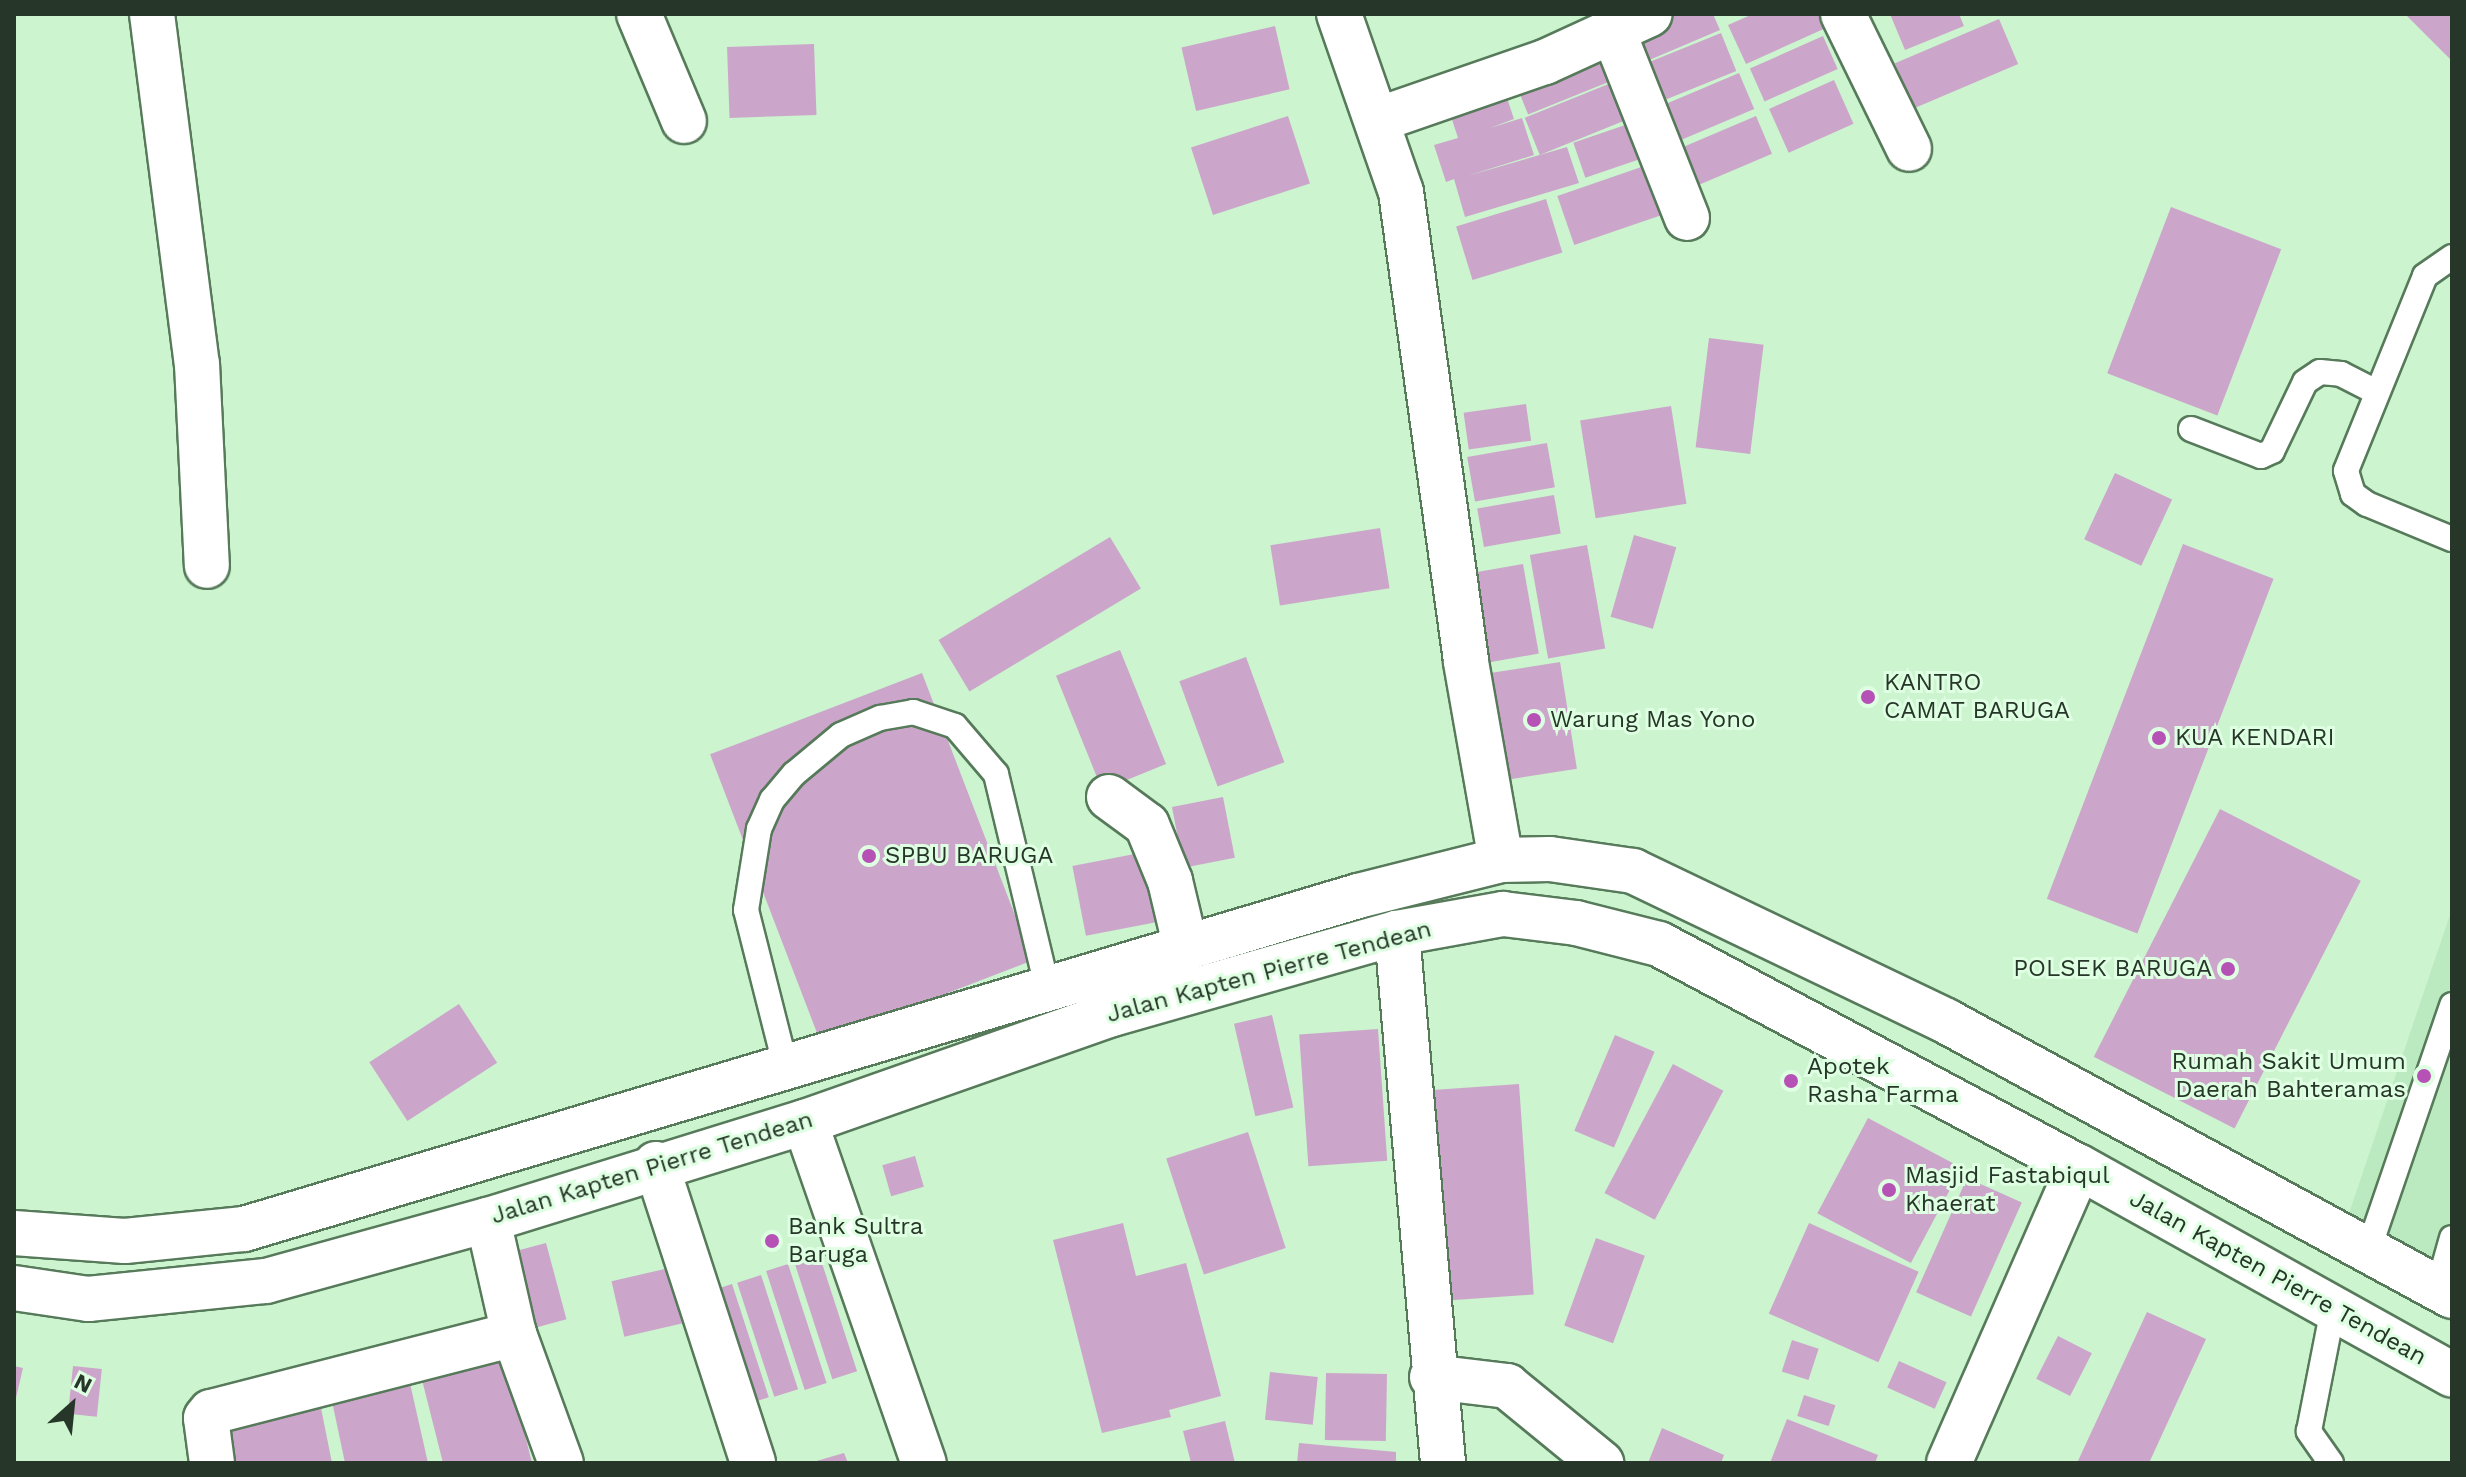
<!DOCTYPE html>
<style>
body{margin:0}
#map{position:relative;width:2466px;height:1477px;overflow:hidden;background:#cbf4cf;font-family:"Work Sans",sans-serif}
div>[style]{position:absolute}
.built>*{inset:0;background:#bbe9c0}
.building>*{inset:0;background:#cca6ca;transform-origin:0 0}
.roads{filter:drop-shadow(2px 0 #567a5a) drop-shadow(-2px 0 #567a5a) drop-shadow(0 2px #567a5a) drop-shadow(0 -2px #567a5a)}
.lane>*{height:24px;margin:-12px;padding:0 12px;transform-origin:12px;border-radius:12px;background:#fff}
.street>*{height:44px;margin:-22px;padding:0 22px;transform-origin:22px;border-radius:22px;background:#fff}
.highway>*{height:44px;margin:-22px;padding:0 22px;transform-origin:22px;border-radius:22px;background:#fff}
.dots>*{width:22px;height:22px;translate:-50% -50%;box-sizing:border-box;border:4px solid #deffe1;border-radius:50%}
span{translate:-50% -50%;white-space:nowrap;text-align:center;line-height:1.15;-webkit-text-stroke:6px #deffe1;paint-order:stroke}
.poi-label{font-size:24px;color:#263628}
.left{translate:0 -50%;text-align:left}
.right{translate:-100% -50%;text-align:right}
.street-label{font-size:24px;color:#263628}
.frame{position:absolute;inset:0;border:16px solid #263628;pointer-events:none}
.north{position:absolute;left:32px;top:1365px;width:80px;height:80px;-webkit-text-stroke:6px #deffe1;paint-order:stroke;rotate:27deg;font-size:22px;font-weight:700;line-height:32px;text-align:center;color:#263628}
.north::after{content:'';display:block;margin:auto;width:28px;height:36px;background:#263628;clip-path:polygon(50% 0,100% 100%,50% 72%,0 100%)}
</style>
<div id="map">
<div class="built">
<div style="clip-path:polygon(2452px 909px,2452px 1309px,2339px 1243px)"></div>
</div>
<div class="building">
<div style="clip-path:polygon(1660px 14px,1713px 14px,1720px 30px,1647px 61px,1632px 26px)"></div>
<div style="clip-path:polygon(1753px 14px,1822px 14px,1828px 27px,1746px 64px,1728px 25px)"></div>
<div style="clip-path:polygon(1890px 14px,1959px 14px,1964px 26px,1905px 50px)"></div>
<div style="clip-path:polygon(2405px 14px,2452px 14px,2452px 61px)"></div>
<div style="left:1999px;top:19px;width:49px;height:113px;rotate:67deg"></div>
<div style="left:1275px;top:26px;width:65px;height:96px;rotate:77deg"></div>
<div style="left:1721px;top:33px;width:41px;height:80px;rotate:68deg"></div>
<div style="left:1823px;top:36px;width:36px;height:80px;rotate:66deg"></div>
<div style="left:814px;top:44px;width:71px;height:87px;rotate:88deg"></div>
<div style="left:1594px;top:48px;width:37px;height:86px;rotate:68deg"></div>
<div style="left:1739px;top:73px;width:39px;height:79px;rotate:67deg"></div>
<div style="clip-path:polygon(1501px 80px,1514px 119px,1490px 128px,1522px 118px,1534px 155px,1467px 176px,1567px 147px,1579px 183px,1465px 217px,1454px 179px,1446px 182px,1434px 145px,1458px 138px,1445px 98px)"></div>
<div style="left:1834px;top:80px;width:48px;height:71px;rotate:66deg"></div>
<div style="left:1611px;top:83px;width:40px;height:93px;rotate:68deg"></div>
<div style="left:1288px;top:116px;width:71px;height:102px;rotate:72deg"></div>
<div style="left:1756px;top:116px;width:41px;height:83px;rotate:67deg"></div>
<div style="left:1631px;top:123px;width:37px;height:61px;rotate:71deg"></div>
<div style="left:1650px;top:164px;width:52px;height:98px;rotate:71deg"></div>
<div style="left:1546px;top:199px;width:56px;height:94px;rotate:73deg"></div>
<div style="left:2171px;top:207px;width:118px;height:178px;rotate:21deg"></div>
<div style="left:1709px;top:338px;width:55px;height:110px;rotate:7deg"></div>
<div style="left:1526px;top:404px;width:37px;height:63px;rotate:82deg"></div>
<div style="left:1671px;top:406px;width:99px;height:92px;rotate:81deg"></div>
<div style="left:1547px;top:443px;width:45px;height:81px;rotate:80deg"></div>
<div style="left:2115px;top:473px;width:63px;height:73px;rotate:25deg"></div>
<div style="left:1554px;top:495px;width:39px;height:78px;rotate:80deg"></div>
<div style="left:1380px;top:528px;width:61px;height:111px;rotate:81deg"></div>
<div style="left:1634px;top:535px;width:44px;height:85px;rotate:16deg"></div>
<div style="left:1110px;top:537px;width:60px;height:200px;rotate:59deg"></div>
<div style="left:2183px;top:544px;width:97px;height:380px;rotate:21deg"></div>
<div style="left:1587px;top:545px;width:105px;height:58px;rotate:80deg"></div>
<div style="left:1523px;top:564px;width:91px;height:51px;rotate:80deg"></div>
<div style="left:1120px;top:650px;width:123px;height:69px;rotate:68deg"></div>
<div style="left:1246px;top:657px;width:112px;height:71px;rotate:70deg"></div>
<div style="left:1560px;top:662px;width:108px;height:69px;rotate:81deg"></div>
<div style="left:922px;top:673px;width:308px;height:227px;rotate:69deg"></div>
<div style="left:1223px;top:797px;width:62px;height:52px;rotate:79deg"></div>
<div style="left:2220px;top:809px;width:158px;height:278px;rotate:27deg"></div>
<div style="left:1145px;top:852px;width:71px;height:74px;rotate:79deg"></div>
<div style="left:459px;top:1004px;width:70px;height:107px;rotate:57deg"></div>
<div style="left:1272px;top:1015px;width:95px;height:39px;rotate:77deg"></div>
<div style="left:1378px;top:1029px;width:132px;height:79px;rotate:86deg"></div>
<div style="left:1615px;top:1035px;width:43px;height:104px;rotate:23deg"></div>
<div style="left:1673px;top:1064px;width:57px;height:146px;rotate:28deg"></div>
<div style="left:1519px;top:1084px;width:211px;height:101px;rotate:86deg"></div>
<div style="left:1868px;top:1118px;width:106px;height:108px;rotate:28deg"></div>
<div style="left:1248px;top:1132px;width:122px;height:86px;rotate:72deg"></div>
<div style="left:915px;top:1156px;width:32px;height:34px;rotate:74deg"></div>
<div style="left:1967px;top:1178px;width:60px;height:125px;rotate:24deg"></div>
<div style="clip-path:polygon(1123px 1223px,1136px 1276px,1186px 1263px,1221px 1396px,1169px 1410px,1171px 1417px,1102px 1433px,1053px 1240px)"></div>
<div style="left:1809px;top:1223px;width:120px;height:99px;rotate:24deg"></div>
<div style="left:1596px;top:1238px;width:52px;height:93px;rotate:20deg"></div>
<div style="left:546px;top:1243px;width:79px;height:37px;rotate:75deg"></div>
<div style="left:820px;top:1257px;width:120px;height:26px;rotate:72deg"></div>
<div style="left:788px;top:1264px;width:125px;height:23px;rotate:72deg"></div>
<div style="left:669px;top:1268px;width:57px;height:59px;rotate:77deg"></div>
<div style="left:761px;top:1275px;width:120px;height:25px;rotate:72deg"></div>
<div style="left:732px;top:1284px;width:119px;height:25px;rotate:72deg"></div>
<div style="clip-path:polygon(2147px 1312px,2206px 1339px,2149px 1463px,2077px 1463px)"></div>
<div style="left:2058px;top:1336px;width:38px;height:48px;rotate:27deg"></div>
<div style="left:1792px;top:1340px;width:28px;height:33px;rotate:18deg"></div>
<div style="clip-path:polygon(502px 1343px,532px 1463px,443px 1463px,418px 1364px)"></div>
<div style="left:1899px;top:1361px;width:52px;height:29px;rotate:24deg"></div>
<div style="clip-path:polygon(14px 1366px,23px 1368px,15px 1402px,14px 1402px)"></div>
<div style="left:73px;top:1366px;width:29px;height:48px;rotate:6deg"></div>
<div style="clip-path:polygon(407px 1370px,428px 1463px,345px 1463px,329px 1387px)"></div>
<div style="left:1270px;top:1372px;width:48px;height:48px;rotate:6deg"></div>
<div style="left:1326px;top:1373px;width:61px;height:67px;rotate:1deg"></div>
<div style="left:1804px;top:1395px;width:33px;height:22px;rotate:18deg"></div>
<div style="clip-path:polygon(320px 1403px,332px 1463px,223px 1463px,215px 1423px)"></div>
<div style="clip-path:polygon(1787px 1419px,1878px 1455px,1875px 1463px,1770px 1463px)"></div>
<div style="clip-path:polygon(1225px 1421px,1235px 1463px,1191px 1463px,1183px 1431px)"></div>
<div style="clip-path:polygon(1662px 1428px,1724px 1455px,1721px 1463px,1648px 1463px)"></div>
<div style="clip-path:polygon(1299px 1443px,1396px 1452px,1396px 1463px,1297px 1463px)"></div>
<div style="clip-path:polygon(844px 1453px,848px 1463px,813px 1463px,813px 1462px)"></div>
</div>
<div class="roads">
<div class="lane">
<div style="left:2452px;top:257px;width:33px;rotate:145deg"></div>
<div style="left:2425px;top:276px;width:210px;rotate:112.1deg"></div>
<div style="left:2346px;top:471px;width:24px;rotate:73deg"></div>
<div style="left:2353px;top:494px;width:17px;rotate:36deg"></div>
<div style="left:2367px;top:504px;width:92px;rotate:22.4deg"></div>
<div style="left:2191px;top:429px;width:75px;rotate:21.1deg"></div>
<div style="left:2261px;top:456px;width:12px;rotate:-24deg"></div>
<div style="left:2272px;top:451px;width:76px;rotate:-64.4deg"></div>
<div style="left:2305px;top:382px;width:18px;rotate:-34deg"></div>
<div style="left:2320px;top:372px;width:21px;rotate:5deg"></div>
<div style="left:2341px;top:374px;width:39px;rotate:27deg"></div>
<div style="left:786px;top:1068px;width:163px;rotate:-104.2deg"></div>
<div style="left:746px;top:910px;width:82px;rotate:-80.9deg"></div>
<div style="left:759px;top:829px;width:32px;rotate:-66deg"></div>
<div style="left:772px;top:800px;width:34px;rotate:-50deg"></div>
<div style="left:794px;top:774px;width:61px;rotate:-39.7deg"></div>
<div style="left:841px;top:735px;width:43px;rotate:-23.6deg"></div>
<div style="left:880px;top:718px;width:34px;rotate:-10deg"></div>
<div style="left:913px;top:712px;width:44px;rotate:18.4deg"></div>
<div style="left:955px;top:726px;width:63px;rotate:49.5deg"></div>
<div style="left:996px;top:774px;width:218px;rotate:76.5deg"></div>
<div style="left:2368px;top:1251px;width:260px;rotate:-71.1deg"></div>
<div style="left:2438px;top:1288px;width:52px;rotate:-74.4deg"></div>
<div style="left:2331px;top:1463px;width:39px;rotate:-125deg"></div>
<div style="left:2309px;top:1431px;width:124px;rotate:-78.9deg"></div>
</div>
<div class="street">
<div style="left:152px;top:14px;width:353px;rotate:82.7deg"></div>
<div style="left:197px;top:364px;width:202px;rotate:87.2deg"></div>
<div style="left:639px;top:14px;width:116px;rotate:67.2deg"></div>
<div style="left:1339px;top:14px;width:188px;rotate:70.8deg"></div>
<div style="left:1401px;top:192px;width:474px;rotate:82.1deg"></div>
<div style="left:1466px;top:662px;width:201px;rotate:80deg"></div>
<div style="left:1843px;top:14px;width:150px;rotate:63.9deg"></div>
<div style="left:1613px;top:31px;width:201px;rotate:68.4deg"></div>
<div style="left:1380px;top:119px;width:175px;rotate:-19.1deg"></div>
<div style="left:1545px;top:62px;width:115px;rotate:-24.6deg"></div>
<div style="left:1109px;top:797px;width:47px;rotate:36.4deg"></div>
<div style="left:1147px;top:825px;width:61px;rotate:67.7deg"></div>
<div style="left:1170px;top:881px;width:69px;rotate:76.6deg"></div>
<div style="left:1397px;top:933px;width:532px;rotate:85.04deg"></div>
<div style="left:805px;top:1122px;width:361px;rotate:70.8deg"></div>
<div style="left:656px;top:1164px;width:314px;rotate:72deg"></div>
<div style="left:488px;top:1220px;width:117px;rotate:77.2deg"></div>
<div style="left:514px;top:1334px;width:137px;rotate:70deg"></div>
<div style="left:1432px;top:1377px;width:76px;rotate:6.8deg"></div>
<div style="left:1507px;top:1386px;width:122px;rotate:39.3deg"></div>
<div style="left:212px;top:1463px;width:45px;rotate:-97.6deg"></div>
<div style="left:206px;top:1418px;width:8px;rotate:-50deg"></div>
<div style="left:211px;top:1412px;width:313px;rotate:-14.4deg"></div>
<div style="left:1949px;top:1463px;width:323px;rotate:-66.3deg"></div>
</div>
<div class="highway">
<div style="left:14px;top:1233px;width:111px;rotate:4.1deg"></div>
<div style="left:125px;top:1241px;width:120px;rotate:-5.8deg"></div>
<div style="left:244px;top:1229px;width:1163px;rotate:-16.64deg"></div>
<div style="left:1358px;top:896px;width:147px;rotate:-14.1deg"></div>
<div style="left:1501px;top:860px;width:49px;rotate:-1.2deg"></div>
<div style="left:1550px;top:859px;width:84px;rotate:8.2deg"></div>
<div style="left:1633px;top:871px;width:347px;rotate:25.6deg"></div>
<div style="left:1946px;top:1021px;width:576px;rotate:28.52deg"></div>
<div style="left:14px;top:1288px;width:75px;rotate:8.5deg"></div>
<div style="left:88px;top:1299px;width:179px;rotate:-5.8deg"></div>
<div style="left:266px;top:1281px;width:230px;rotate:-15.4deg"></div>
<div style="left:488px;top:1220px;width:332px;rotate:-17.2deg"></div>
<div style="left:805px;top:1122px;width:325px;rotate:-19.4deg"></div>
<div style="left:1112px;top:1014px;width:296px;rotate:-15.9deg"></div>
<div style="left:1397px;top:933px;width:108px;rotate:-10.2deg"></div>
<div style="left:1503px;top:914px;width:74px;rotate:7deg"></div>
<div style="left:1576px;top:923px;width:86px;rotate:14.2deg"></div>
<div style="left:1659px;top:944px;width:476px;rotate:28deg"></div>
<div style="left:2079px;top:1167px;width:427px;rotate:29.1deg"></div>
</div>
</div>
<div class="dots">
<div style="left:1868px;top:697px;background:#b651b6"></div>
<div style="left:1534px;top:720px;background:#b651b6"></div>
<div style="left:2159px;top:738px;background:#b651b6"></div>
<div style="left:869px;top:856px;background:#b651b6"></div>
<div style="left:2228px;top:969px;background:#b651b6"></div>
<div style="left:2424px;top:1076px;background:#b651b6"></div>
<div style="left:1791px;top:1081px;background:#b651b6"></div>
<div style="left:1889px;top:1190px;background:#b651b6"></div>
<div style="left:772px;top:1241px;background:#b651b6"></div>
</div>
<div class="poi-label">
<span class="left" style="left:1884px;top:697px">KANTRO<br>CAMAT BARUGA</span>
<span class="left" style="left:1550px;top:720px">Warung Mas Yono</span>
<span class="left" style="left:2175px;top:738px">KUA KENDARI</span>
<span class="left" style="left:885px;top:856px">SPBU BARUGA</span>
<span class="right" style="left:2212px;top:969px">POLSEK BARUGA</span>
<span class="right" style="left:2406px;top:1076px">Rumah Sakit Umum<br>Daerah Bahteramas</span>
<span class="left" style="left:1807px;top:1081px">Apotek<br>Rasha Farma</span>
<span class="left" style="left:1905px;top:1190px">Masjid Fastabiqul<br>Khaerat</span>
<span class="left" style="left:788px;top:1241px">Bank Sultra<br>Baruga</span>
</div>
<div class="street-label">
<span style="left:1269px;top:972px;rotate:-15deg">Jalan Kapten Pierre Tendean</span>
<span style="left:652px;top:1168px;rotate:-17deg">Jalan Kapten Pierre Tendean</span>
<span style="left:2278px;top:1278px;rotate:29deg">Jalan Kapten Pierre Tendean</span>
</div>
<div class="frame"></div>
<div class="north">N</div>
</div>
